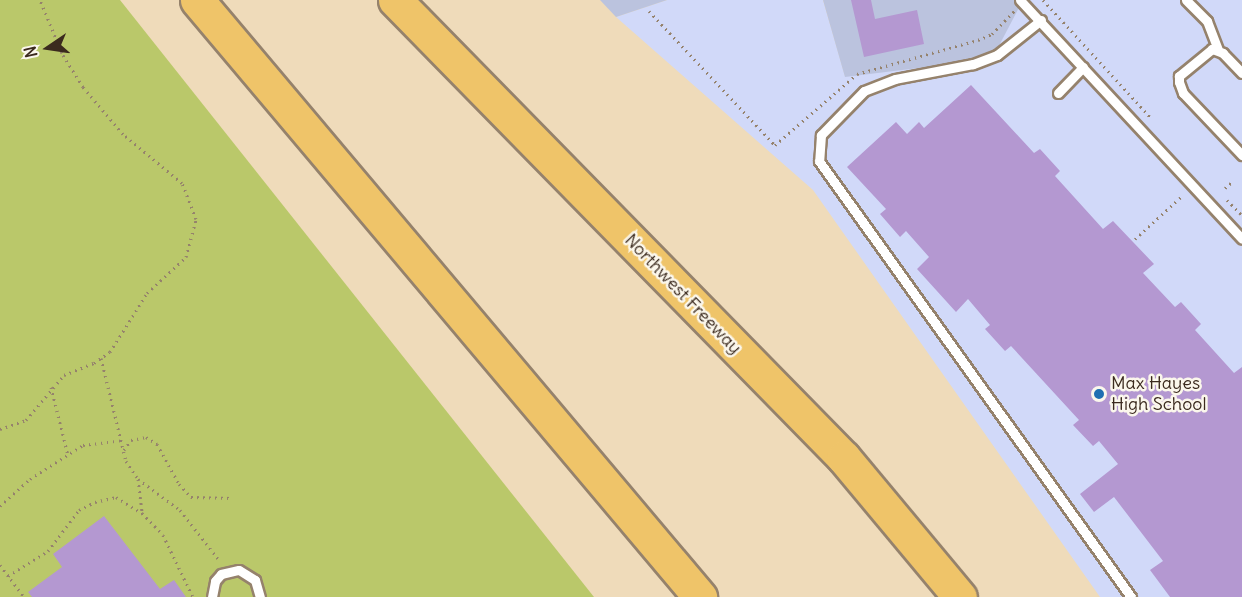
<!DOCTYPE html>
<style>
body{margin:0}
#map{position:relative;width:1242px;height:597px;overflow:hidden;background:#efdbba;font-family:Delius,sans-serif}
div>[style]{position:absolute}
.built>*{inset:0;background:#d1d9f9}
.industrial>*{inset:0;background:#bbc3de}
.green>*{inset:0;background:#bac86a}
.building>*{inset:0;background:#b498d1}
.path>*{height:3px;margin-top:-1.5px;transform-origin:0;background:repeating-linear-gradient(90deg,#95826c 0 1.5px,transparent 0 6px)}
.roads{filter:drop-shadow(2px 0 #95826c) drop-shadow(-2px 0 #95826c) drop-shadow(0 2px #95826c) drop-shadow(0 -2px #95826c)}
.service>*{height:9px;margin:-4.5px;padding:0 4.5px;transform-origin:4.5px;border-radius:4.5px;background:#fff}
.motorway>*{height:33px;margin:-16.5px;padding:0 16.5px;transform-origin:16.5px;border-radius:16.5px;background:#efc469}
.dots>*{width:16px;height:16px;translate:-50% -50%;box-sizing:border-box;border:3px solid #fbf7ec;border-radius:50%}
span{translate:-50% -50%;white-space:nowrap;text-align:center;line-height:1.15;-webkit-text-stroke:5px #fbf7ec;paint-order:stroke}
.street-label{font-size:18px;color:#3b2a1e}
.poi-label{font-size:18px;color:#3b2a1e}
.left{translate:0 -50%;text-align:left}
.north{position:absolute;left:18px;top:18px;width:60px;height:60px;-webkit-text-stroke:4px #fbf7ec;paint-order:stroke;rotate:257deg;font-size:16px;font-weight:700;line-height:24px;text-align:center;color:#3b2a1e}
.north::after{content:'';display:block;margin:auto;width:21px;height:27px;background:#3b2a1e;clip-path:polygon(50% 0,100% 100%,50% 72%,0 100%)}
</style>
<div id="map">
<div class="built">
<div style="clip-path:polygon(667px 0,823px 0,845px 76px,1023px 0,1242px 0,1242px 597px,1100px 597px,813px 190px,616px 17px)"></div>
</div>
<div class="industrial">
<div style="clip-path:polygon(600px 0,667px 0,616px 17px)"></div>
<div style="clip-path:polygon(823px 0,1023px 0,992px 59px,845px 77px)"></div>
</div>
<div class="green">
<div style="clip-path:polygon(0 0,120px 0,594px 597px,0 597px)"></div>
</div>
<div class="building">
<div style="clip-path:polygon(851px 0,871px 0,875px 19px,917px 10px,924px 44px,864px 57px)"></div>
<div style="clip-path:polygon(971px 85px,1034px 153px,1040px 149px,1060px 171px,1055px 176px,1103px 229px,1113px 221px,1154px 264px,1143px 273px,1175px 307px,1181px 302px,1201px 324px,1195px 330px,1234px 373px,1242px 367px,1242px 597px,1170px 597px,1150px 570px,1163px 561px,1114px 497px,1094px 512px,1080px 494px,1118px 464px,1099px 441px,1093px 446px,1073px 425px,1079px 420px,1011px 346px,1005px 351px,985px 329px,990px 325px,968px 299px,956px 312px,917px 269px,929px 257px,906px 231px,900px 237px,880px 214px,886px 209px,847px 167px,896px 122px,907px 134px,919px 122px,924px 128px)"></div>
<div style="clip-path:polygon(104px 516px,160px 589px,174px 580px,186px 597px,32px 597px,28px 592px,62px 567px,53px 554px)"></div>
</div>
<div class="path">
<div style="left:1043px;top:0;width:160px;rotate:47.5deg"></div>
<div style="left:649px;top:11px;width:184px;rotate:46.8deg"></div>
<div style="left:775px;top:145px;width:108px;rotate:-40.9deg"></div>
<div style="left:857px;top:74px;width:126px;rotate:-15.7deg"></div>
<div style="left:978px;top:40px;width:15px;rotate:-23deg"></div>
<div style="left:992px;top:34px;width:32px;rotate:-46deg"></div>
<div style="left:1225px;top:188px;width:11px;rotate:-41deg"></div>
<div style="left:1227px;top:200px;width:21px;rotate:45deg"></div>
<div style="left:1135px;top:239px;width:65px;rotate:-42.5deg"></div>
<div style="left:101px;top:358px;width:106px;rotate:76.4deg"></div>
<div style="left:126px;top:461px;width:22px;rotate:56deg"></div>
<div style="left:138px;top:479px;width:52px;rotate:36.4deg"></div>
<div style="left:180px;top:510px;width:63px;rotate:52deg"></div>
<div style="left:51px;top:387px;width:70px;rotate:76deg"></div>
<div style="left:0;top:429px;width:28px;rotate:-19deg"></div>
<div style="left:26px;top:420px;width:59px;rotate:-49.8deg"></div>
<div style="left:64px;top:375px;width:32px;rotate:-22deg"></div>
<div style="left:94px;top:363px;width:19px;rotate:-35deg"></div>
<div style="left:110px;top:352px;width:70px;rotate:-57.9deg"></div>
<div style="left:147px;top:293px;width:53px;rotate:-42.7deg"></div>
<div style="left:186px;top:257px;width:39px;rotate:-75deg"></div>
<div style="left:196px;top:219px;width:39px;rotate:-111deg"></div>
<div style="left:182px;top:183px;width:77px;rotate:-140.3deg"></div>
<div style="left:123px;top:134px;width:62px;rotate:-130.4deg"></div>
<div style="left:83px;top:87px;width:40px;rotate:-122deg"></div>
<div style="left:62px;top:53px;width:57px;rotate:-112.5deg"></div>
<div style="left:124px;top:450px;width:12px;rotate:-55deg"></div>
<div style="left:131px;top:440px;width:15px;rotate:-11deg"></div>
<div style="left:146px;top:437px;width:13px;rotate:32deg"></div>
<div style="left:157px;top:444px;width:46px;rotate:61.2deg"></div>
<div style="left:179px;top:484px;width:18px;rotate:47deg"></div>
<div style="left:191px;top:497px;width:41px;rotate:1.4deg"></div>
<div style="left:138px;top:479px;width:34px;rotate:83deg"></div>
<div style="left:142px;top:513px;width:30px;rotate:46deg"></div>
<div style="left:163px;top:535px;width:69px;rotate:64.2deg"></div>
<div style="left:0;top:506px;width:40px;rotate:-42deg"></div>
<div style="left:30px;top:479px;width:63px;rotate:-32.7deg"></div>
<div style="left:83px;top:445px;width:38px;rotate:-7deg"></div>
<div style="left:0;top:565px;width:40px;rotate:53deg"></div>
<div style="left:8px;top:576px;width:47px;rotate:-32deg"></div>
<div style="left:48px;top:551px;width:51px;rotate:-52.9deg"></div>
<div style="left:79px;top:510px;width:18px;rotate:-27deg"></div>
<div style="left:95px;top:502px;width:22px;rotate:-13deg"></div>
<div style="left:116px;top:497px;width:31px;rotate:32deg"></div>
</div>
<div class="roads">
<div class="service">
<div style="left:1020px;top:0;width:326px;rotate:47.1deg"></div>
<div style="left:1186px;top:0;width:30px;rotate:45deg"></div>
<div style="left:1207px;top:21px;width:30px;rotate:69deg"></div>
<div style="left:1041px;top:20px;width:56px;rotate:141.5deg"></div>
<div style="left:997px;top:55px;width:26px;rotate:159deg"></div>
<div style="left:973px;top:64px;width:79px;rotate:169.1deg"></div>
<div style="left:895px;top:79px;width:33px;rotate:159deg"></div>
<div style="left:864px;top:91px;width:62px;rotate:134.3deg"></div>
<div style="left:821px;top:135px;width:26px;rotate:94deg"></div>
<div style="left:819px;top:161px;width:536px;rotate:54.41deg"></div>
<div style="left:1242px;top:73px;width:28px;rotate:-134deg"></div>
<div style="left:1223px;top:53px;width:12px;rotate:-160deg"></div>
<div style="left:1212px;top:49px;width:43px;rotate:140.7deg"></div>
<div style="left:1179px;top:76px;width:6px;rotate:90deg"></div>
<div style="left:1179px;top:82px;width:12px;rotate:70deg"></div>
<div style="left:1183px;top:93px;width:86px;rotate:46.4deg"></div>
<div style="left:1058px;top:93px;width:36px;rotate:-46deg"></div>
<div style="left:212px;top:597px;width:16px;rotate:-79deg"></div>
<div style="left:215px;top:581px;width:9px;rotate:-49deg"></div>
<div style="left:221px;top:574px;width:18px;rotate:-13deg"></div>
<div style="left:239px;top:570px;width:19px;rotate:32deg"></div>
<div style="left:255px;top:580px;width:18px;rotate:74deg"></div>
</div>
<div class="motorway">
<div style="left:197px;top:0;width:781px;rotate:49.88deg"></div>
<div style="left:395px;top:0;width:641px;rotate:45.57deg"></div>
<div style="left:844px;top:458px;width:181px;rotate:50.2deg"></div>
</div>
</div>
<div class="dots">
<div style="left:1099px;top:394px;background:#1f6fb2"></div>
</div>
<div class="street-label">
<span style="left:683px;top:294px;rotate:46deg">Northwest Freeway</span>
</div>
<div class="poi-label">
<span class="left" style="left:1111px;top:394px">Max Hayes<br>High School</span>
</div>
<div class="north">N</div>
</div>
